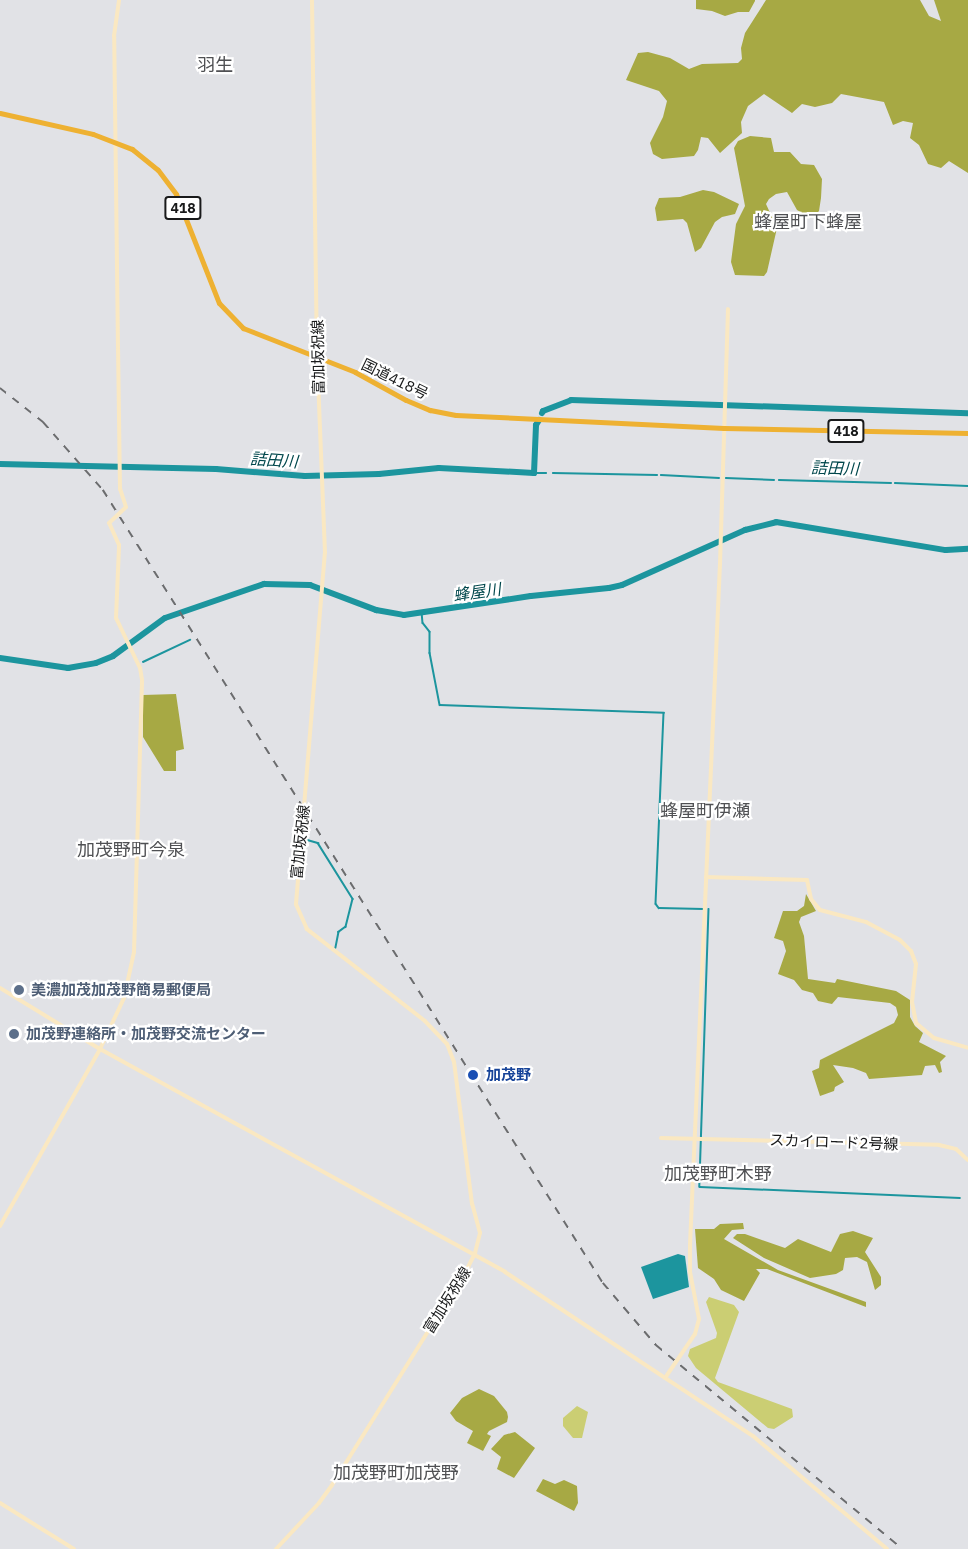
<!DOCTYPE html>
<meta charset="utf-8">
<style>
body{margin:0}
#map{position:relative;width:968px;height:1549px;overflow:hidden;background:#e1e2e6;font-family:"IBM Plex Sans","Noto Sans JP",sans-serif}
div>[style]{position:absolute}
.green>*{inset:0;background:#cbce73}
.forest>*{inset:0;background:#a7a944}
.water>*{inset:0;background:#1c959e}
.stream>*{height:1.5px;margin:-0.75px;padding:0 0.75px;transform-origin:0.75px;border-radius:0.75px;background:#1c959e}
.river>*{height:6px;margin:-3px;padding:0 3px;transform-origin:3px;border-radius:3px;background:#1c959e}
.secondary>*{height:4px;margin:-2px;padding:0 2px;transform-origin:2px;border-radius:2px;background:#fae8c2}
.highway>*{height:5px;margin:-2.5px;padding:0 2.5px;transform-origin:2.5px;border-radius:2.5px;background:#eeb132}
.rail>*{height:1.5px;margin-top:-0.75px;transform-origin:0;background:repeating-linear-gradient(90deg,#6b6c6e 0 8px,transparent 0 16px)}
.dots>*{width:16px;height:16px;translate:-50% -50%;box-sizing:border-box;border:3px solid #fff;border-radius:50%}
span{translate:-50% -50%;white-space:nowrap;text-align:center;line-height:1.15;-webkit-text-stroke:4.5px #fff;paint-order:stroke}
.shield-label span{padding:2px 4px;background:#fff;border:2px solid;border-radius:4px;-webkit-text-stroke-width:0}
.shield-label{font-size:14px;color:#191a1b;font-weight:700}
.street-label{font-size:15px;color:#191a1b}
.service-label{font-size:15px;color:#4e5e75;font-weight:700}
.left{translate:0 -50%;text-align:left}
.transit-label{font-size:15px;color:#164399;font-weight:700}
.water-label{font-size:16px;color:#01474c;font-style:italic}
.quarter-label{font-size:18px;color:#4f5053}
</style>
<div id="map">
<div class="green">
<div style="clip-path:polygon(709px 1297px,734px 1305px,739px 1312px,715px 1378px,718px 1382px,792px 1409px,793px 1417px,774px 1429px,768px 1428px,696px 1368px,688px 1356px,690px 1349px,716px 1338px,717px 1333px,706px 1302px)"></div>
<div style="clip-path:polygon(577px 1406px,588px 1412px,582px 1438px,573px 1438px,563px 1426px,563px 1418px)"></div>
</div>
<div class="forest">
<div style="clip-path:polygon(696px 0,755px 0,755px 1px,749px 12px,738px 12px,725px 16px,712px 11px,696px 9px)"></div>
<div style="clip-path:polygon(766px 0,920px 0,929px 16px,941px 21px,934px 0,968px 0,968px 173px,949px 161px,941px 168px,928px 164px,919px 145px,910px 138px,913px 123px,903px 121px,893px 125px,884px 102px,841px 94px,832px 103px,815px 107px,802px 104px,792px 113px,764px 94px,748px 106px,741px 122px,742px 133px,720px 153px,708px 138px,701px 137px,698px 150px,694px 156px,662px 159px,653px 154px,650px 143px,663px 117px,667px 101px,659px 91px,626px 80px,638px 53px,648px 52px,670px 58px,689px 69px,702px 64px,738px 63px,742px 59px,741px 48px,745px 33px)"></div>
<div style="clip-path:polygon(750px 136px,771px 138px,774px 152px,790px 152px,801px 164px,814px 165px,822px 179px,821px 198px,819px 211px,815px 215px,806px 215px,797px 210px,787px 192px,776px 194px,769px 199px,766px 204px,777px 228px,767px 272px,764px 276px,735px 275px,731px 262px,736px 224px,745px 206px,734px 148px,738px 141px)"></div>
<div style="clip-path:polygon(703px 190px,714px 192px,739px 204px,735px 214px,722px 217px,715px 222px,701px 248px,695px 252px,687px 223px,683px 219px,657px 221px,655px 208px,659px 198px,680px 197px)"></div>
<div style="clip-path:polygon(176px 694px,184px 749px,176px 751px,176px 771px,164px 771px,143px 737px,143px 695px)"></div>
<div style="clip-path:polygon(806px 894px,816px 911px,801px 917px,799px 922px,804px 936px,808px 979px,835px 983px,837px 979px,896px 991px,910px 1000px,910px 1017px,915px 1026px,923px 1033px,919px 1042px,946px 1056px,940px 1062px,942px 1072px,939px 1073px,935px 1065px,925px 1066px,922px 1075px,869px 1079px,866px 1073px,853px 1068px,833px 1065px,844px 1082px,835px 1087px,834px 1091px,820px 1096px,812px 1071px,819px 1068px,820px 1060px,894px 1023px,898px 1015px,896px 1007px,890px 1003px,838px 997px,832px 1004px,818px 1001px,813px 993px,802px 990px,794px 980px,778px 974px,786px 951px,783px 941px,774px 938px,783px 911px,797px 911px,804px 906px)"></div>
<div style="clip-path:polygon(743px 1223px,744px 1229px,732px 1230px,724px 1239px,778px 1270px,866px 1302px,866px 1307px,767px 1269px,756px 1269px,760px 1273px,744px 1301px,721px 1290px,714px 1279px,698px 1268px,695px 1229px,714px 1229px,720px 1224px)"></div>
<div style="clip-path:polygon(853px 1231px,873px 1238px,865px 1252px,881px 1277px,881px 1285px,875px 1290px,867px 1262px,857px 1257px,845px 1258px,843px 1270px,836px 1274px,810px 1278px,764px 1258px,733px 1238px,737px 1234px,745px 1234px,785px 1248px,798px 1239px,831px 1252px,840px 1234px)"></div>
<div style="clip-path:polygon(479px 1389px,494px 1396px,507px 1412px,508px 1417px,507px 1422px,489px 1431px,487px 1434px,491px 1436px,483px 1451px,467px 1443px,473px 1431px,456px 1421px,450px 1413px,462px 1398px)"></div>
<div style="clip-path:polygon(515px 1432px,535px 1448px,514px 1478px,497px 1469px,501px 1457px,491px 1449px,504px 1435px)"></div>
<div style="clip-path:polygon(543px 1479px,555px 1484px,564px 1480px,577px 1486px,578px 1503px,574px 1511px,536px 1491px)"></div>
</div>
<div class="water">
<div style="clip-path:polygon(678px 1254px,685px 1256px,689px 1287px,653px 1299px,641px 1267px)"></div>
</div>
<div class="stream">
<div style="left:534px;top:473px;width:12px"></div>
<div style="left:553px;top:473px;width:104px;rotate:1.1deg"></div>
<div style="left:661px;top:475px;width:58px;rotate:3deg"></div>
<div style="left:726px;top:478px;width:48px;rotate:2.4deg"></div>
<div style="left:779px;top:480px;width:112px;rotate:1.5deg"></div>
<div style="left:895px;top:483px;width:73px;rotate:2.4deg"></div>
<div style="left:422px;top:612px;width:11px;rotate:85deg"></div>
<div style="left:423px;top:623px;width:11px;rotate:52deg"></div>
<div style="left:430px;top:632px;width:21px;rotate:90deg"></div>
<div style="left:430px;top:653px;width:53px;rotate:79.1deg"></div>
<div style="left:440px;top:705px;width:224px;rotate:2deg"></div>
<div style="left:664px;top:713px;width:191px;rotate:92.4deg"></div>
<div style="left:656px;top:904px;width:5px;rotate:53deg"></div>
<div style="left:659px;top:908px;width:44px;rotate:1.3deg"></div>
<div style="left:143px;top:662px;width:52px;rotate:-25.1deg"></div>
<div style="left:304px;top:839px;width:15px;rotate:16deg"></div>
<div style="left:318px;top:843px;width:66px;rotate:58deg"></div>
<div style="left:353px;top:899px;width:29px;rotate:104deg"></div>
<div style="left:346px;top:927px;width:9px;rotate:144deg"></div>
<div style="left:339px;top:932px;width:16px;rotate:101deg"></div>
<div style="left:709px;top:909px;width:278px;rotate:91.9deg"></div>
<div style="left:700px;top:1187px;width:260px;rotate:2.4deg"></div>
</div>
<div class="river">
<div style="left:542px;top:413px;width:2px;rotate:-63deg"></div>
<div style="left:543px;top:411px;width:30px;rotate:-21deg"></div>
<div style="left:571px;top:400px;width:397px;rotate:1.9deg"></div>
<div style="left:0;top:464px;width:216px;rotate:1.3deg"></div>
<div style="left:216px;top:469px;width:89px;rotate:4.5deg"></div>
<div style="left:305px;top:476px;width:74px;rotate:-1.5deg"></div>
<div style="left:379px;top:474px;width:60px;rotate:-5.7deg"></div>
<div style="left:439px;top:468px;width:95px;rotate:3deg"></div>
<div style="left:534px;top:473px;width:48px;rotate:-87.6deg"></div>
<div style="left:536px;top:425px;width:6px;rotate:-59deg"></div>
<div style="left:0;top:658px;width:69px;rotate:8.4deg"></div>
<div style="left:68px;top:668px;width:28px;rotate:-10deg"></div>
<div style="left:96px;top:663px;width:18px;rotate:-22deg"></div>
<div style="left:113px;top:656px;width:64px;rotate:-36.2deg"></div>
<div style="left:165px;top:618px;width:105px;rotate:-19deg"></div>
<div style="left:264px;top:584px;width:46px;rotate:1.2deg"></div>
<div style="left:310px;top:585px;width:71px;rotate:20.7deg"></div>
<div style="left:376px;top:610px;width:28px;rotate:10deg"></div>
<div style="left:404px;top:615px;width:128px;rotate:-8.5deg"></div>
<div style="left:531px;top:596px;width:78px;rotate:-5.9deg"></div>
<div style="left:609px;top:588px;width:13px;rotate:-13deg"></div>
<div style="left:622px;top:585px;width:135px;rotate:-24.1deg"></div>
<div style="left:745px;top:530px;width:32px;rotate:-14deg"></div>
<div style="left:776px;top:522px;width:172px;rotate:9.4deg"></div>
<div style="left:946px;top:550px;width:22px;rotate:-3deg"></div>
</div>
<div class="secondary">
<div style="left:706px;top:877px;width:101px;rotate:1.7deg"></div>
<div style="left:807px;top:880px;width:19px;rotate:78deg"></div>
<div style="left:811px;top:899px;width:14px;rotate:51deg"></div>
<div style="left:820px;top:910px;width:48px;rotate:14.6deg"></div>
<div style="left:866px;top:922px;width:38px;rotate:28deg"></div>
<div style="left:900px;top:940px;width:16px;rotate:45deg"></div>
<div style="left:911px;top:951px;width:14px;rotate:69deg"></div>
<div style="left:916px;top:964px;width:38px;rotate:96deg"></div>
<div style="left:912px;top:1002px;width:21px;rotate:79deg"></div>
<div style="left:916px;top:1023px;width:23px;rotate:40deg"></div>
<div style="left:934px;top:1038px;width:35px;rotate:16deg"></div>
<div style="left:0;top:988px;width:117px;rotate:31.4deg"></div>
<div style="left:100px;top:1049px;width:462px;rotate:28.8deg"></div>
<div style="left:505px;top:1272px;width:297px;rotate:33.5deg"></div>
<div style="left:753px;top:1436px;width:175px;rotate:40.1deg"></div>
<div style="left:661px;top:1138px;width:278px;rotate:1.4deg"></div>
<div style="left:939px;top:1145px;width:17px;rotate:13deg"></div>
<div style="left:956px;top:1149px;width:16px;rotate:43deg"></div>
<div style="left:0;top:1226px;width:203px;rotate:-60.5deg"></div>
<div style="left:100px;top:1049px;width:56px;rotate:-64.8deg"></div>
<div style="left:124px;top:998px;width:47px;rotate:-77.7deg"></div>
<div style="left:134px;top:952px;width:272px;rotate:-88.3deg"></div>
<div style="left:142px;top:680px;width:12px;rotate:-99deg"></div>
<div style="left:140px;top:668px;width:55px;rotate:-115.6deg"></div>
<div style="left:116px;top:618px;width:73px;rotate:-87.6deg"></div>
<div style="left:119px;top:545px;width:24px;rotate:-114deg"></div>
<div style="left:109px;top:523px;width:23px;rotate:-43deg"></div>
<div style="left:126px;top:507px;width:19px;rotate:-108deg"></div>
<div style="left:120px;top:489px;width:141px;rotate:-90.8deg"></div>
<div style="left:118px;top:348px;width:312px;rotate:-90.7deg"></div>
<div style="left:114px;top:36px;width:36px;rotate:-82deg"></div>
<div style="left:665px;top:1378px;width:53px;rotate:-55.7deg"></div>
<div style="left:695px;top:1334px;width:16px;rotate:-75deg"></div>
<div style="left:699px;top:1319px;width:48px;rotate:-100.8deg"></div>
<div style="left:690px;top:1272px;width:27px;rotate:-90deg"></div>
<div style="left:690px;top:1245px;width:682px;rotate:-87.48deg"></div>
<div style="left:720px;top:564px;width:255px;rotate:-88.2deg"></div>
<div style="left:0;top:1503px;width:87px;rotate:31.9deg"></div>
<div style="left:276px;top:1549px;width:63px;rotate:-46.9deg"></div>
<div style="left:319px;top:1503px;width:22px;rotate:-54deg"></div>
<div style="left:332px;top:1485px;width:257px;rotate:-58deg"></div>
<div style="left:468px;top:1267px;width:16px;rotate:-63deg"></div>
<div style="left:475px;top:1253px;width:21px;rotate:-76deg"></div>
<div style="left:480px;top:1233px;width:30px;rotate:-105deg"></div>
<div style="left:472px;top:1204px;width:143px;rotate:-97.2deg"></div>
<div style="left:454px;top:1062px;width:19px;rotate:-111deg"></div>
<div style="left:447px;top:1044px;width:32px;rotate:-134deg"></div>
<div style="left:425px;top:1021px;width:150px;rotate:-142.1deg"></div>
<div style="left:307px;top:929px;width:27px;rotate:-114deg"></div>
<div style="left:296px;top:904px;width:352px;rotate:-85.3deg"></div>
<div style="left:325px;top:553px;width:195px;rotate:-92.3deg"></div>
<div style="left:317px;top:358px;width:358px;rotate:-90.8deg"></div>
</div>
<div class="highway">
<div style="left:0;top:113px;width:95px;rotate:12.7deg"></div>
<div style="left:93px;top:134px;width:42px;rotate:21deg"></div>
<div style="left:132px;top:149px;width:33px;rotate:39deg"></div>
<div style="left:158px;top:170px;width:30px;rotate:53deg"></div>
<div style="left:176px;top:194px;width:117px;rotate:68.5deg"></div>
<div style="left:219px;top:303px;width:35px;rotate:46deg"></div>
<div style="left:243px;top:328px;width:120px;rotate:21.4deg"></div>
<div style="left:355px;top:372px;width:58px;rotate:28.8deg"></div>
<div style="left:406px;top:400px;width:26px;rotate:23deg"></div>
<div style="left:430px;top:410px;width:26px;rotate:11deg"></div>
<div style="left:456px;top:415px;width:268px;rotate:2.8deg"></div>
<div style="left:724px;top:428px;width:244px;rotate:1.2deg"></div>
</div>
<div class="rail">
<div style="left:0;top:388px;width:55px;rotate:38.3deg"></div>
<div style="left:43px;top:422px;width:91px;rotate:48.6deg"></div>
<div style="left:103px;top:490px;width:937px;rotate:57.77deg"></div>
<div style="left:603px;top:1283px;width:82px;rotate:49.5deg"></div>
<div style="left:656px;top:1345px;width:320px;rotate:39.6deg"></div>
</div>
<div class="dots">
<div style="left:19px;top:990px;background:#5c6f8a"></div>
<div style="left:14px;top:1034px;background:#5c6f8a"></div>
<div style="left:473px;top:1075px;background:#1a4fb4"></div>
</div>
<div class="shield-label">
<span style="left:183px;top:208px">418</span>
<span style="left:846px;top:431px">418</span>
</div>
<div class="street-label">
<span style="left:318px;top:357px;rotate:-91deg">富加坂祝線</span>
<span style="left:395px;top:379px;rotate:26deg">国道418号</span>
<span style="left:300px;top:842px;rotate:-84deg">富加坂祝線</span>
<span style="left:834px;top:1142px;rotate:2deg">スカイロード2号線</span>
<span style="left:447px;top:1300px;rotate:-58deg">富加坂祝線</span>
</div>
<div class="service-label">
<span class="left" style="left:31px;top:990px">美濃加茂加茂野簡易郵便局</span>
<span class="left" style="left:26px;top:1034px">加茂野連絡所・加茂野交流センター</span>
</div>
<div class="transit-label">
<span class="left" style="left:486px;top:1075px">加茂野</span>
</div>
<div class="water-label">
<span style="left:274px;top:460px;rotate:4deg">詰田川</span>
<span style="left:835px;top:468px;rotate:2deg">詰田川</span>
<span style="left:477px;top:592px;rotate:-8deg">蜂屋川</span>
</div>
<div class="quarter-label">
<span style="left:215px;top:65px">羽生</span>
<span style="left:808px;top:222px">蜂屋町下蜂屋</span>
<span style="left:705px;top:811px">蜂屋町伊瀬</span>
<span style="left:131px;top:850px">加茂野町今泉</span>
<span style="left:718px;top:1174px">加茂野町木野</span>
<span style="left:396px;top:1473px">加茂野町加茂野</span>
</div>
</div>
